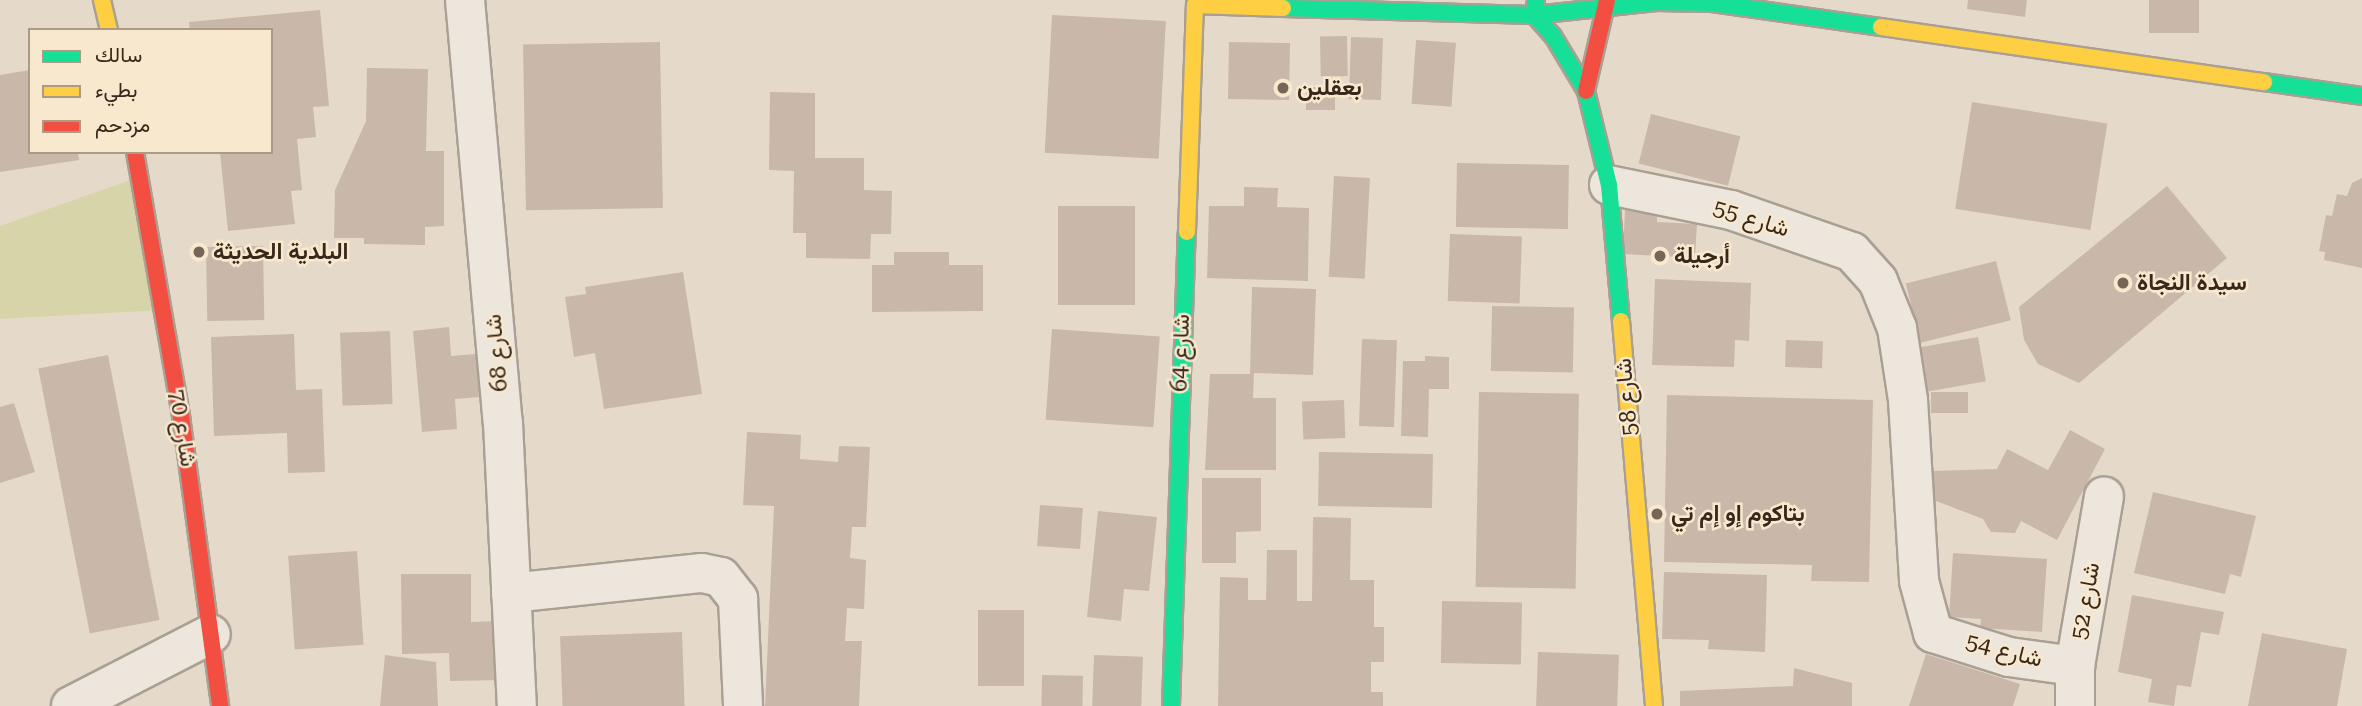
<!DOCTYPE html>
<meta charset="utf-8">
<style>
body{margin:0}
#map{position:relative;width:2362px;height:706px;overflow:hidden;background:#e5dac9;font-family:"Roboto Serif",Vazirmatn,serif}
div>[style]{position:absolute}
.green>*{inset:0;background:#d8d4aa}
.building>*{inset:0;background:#c9b7aa;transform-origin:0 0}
.roads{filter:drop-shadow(2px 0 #aa9f93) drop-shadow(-2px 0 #aa9f93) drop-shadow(0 2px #aa9f93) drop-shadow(0 -2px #aa9f93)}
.street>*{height:38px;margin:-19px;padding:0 19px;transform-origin:19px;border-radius:19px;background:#ece6dc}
.fast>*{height:16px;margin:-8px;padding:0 8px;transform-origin:8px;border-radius:8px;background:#16e098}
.slow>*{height:16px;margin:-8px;padding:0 8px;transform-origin:8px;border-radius:8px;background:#ffcf43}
.jam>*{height:16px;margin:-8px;padding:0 8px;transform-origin:8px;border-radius:8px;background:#f24e42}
.dots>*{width:19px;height:19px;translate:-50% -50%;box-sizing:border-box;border:4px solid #f7e8ce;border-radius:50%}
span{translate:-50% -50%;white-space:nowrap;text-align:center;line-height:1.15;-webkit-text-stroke:5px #f7e8ce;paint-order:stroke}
.poi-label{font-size:23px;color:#38271b;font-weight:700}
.left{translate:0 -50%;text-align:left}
.street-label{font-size:23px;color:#38271b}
.legend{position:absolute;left:28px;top:28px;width:245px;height:126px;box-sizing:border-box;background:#f7e8ce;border:2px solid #ab9b86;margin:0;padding:9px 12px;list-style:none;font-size:21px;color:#38271b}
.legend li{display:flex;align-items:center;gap:14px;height:35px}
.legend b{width:35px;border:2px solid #ab9b86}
</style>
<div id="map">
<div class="green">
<div style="clip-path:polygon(139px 177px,163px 310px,0 319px,0 226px)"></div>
</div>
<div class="building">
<div style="clip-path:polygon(1968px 0,2027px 0,2025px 17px,1967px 9px)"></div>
<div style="left:2149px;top:0;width:50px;height:33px"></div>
<div style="clip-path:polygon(320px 10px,329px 106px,313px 107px,316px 137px,297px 139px,302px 190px,291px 191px,295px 224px,228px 231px,220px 152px,271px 152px,271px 30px,190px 30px,189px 22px)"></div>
<div style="left:1052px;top:15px;width:114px;height:138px;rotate:3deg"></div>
<div style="left:1347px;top:36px;width:40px;height:27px;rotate:89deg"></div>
<div style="left:1351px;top:37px;width:32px;height:62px;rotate:2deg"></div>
<div style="left:1416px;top:40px;width:40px;height:64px;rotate:4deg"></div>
<div style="left:660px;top:42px;width:166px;height:137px;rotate:89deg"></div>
<div style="left:1229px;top:42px;width:61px;height:57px;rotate:1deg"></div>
<div style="clip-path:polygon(367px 68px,428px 69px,426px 151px,444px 151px,444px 226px,425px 227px,425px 245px,364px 244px,364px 238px,334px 238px,335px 190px,366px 121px)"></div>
<div style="clip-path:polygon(30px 70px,30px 152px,78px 152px,79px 160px,0 172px,0 75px)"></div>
<div style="left:1306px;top:87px;width:29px;height:23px"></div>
<div style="clip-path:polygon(770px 92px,815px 93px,815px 158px,864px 158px,864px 190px,892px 191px,891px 234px,871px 234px,870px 259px,806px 258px,806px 233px,793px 233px,794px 171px,769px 170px)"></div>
<div style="left:1972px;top:102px;width:137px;height:108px;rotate:9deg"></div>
<div style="left:1651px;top:114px;width:92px;height:51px;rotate:14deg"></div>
<div style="left:1457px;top:163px;width:112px;height:64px;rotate:1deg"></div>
<div style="left:1334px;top:176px;width:36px;height:101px;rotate:3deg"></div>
<div style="clip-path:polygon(2362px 178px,2362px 268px,2324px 260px,2325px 252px,2319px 251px,2326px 215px,2332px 216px,2337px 194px,2347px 196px,2352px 183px)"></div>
<div style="clip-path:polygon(2167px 186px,2227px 258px,2079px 383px,2038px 364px,2024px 340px,2019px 307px)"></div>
<div style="clip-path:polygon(1244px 187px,1278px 188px,1277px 207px,1309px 208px,1308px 281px,1207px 278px,1209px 206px,1244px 206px)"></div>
<div style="left:1135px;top:206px;width:99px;height:77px;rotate:90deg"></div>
<div style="clip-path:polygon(1625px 210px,1657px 212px,1657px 222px,1697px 224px,1695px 258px,1623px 254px)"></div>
<div style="left:1450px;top:234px;width:72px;height:67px;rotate:2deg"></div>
<div style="left:263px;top:246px;width:74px;height:57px;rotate:89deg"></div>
<div style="clip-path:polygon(894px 252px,949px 252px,949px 265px,983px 265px,983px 311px,872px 312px,872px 265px,894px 265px)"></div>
<div style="left:1996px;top:261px;width:61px;height:93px;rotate:76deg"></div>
<div style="clip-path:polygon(683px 272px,702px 394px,604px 409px,595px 353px,574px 357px,565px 297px,586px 294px,585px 287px)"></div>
<div style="clip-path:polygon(1655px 279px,1751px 283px,1749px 341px,1735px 340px,1734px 367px,1652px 365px)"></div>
<div style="clip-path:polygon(1252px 287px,1316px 289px,1313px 375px,1254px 373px,1253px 398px,1276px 398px,1276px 470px,1205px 470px,1210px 374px,1250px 374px)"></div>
<div style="left:1492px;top:306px;width:82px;height:65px;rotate:1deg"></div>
<div style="clip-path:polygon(449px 327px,451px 356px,476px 354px,479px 397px,455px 399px,457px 429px,422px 432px,413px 331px)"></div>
<div style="left:1052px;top:329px;width:108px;height:91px;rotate:4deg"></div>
<div style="left:390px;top:331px;width:73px;height:50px;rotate:88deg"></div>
<div style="clip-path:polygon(294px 334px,296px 390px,322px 389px,325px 472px,288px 473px,287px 433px,214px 436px,211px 337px)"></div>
<div style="left:1978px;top:337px;width:45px;height:60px;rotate:80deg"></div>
<div style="left:1362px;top:339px;width:35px;height:87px;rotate:2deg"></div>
<div style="left:1786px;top:340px;width:37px;height:27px;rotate:2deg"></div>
<div style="left:108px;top:355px;width:270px;height:71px;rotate:79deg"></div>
<div style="clip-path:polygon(1425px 356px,1449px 357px,1449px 389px,1429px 389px,1428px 437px,1401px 436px,1403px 361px,1425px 361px)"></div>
<div style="left:1479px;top:392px;width:100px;height:195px;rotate:1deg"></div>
<div style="left:1931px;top:392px;width:37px;height:21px"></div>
<div style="clip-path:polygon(1667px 395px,1873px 400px,1869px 582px,1811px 581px,1812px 565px,1664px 562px)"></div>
<div style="left:1344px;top:400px;width:38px;height:42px;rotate:88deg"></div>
<div style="clip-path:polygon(14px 403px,35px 472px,0 483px,0 407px)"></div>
<div style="clip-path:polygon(2070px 430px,2105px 449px,2057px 540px,2021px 521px,2015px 533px,1991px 532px,1983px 519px,1931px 499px,1930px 477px,1934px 477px,1934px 471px,1997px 469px,2007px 449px,2048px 470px)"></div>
<div style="clip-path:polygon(747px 432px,801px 435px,800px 459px,838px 462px,839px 446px,870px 447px,866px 527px,852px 527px,850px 558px,866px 560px,864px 609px,847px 608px,845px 641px,862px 641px,859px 706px,765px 706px,774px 506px,743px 505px)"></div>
<div style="left:1319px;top:452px;width:114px;height:54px;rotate:1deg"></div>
<div style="clip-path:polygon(1202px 478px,1261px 478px,1261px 531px,1236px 532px,1236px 563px,1202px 563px)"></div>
<div style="clip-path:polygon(2153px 492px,2256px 516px,2241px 577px,2230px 574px,2225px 594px,2134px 573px)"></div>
<div style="left:1040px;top:505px;width:43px;height:41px;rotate:4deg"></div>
<div style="clip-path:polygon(1098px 511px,1157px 517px,1149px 591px,1124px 589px,1121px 621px,1087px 617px)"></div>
<div style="clip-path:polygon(1313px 517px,1351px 518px,1350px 580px,1374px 580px,1374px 627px,1384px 627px,1384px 662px,1371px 662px,1371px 692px,1383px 692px,1383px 706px,1218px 706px,1220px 577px,1248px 578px,1248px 600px,1266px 600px,1267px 550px,1297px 550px,1297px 601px,1312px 601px)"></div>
<div style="left:357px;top:551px;width:94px;height:69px;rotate:86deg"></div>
<div style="clip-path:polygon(1953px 553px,2047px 559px,2042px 632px,1980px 628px,1981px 619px,1949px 617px)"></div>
<div style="clip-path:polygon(1664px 572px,1767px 575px,1765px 652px,1708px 649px,1709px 640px,1662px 639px)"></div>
<div style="clip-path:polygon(401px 574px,471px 574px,471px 622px,502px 621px,503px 680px,450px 681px,449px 653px,402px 654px)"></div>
<div style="clip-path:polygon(2132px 595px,2224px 612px,2219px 635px,2201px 632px,2191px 687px,2177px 685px,2174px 706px,2148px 702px,2152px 679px,2118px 672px)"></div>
<div style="left:1442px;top:601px;width:80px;height:62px;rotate:1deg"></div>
<div style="left:978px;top:610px;width:46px;height:76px"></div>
<div style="left:682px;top:632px;width:74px;height:122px;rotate:88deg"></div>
<div style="clip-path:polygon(2262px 633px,2347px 649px,2337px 706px,2248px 706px)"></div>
<div style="left:1538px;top:652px;width:81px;height:54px;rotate:2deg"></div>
<div style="clip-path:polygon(1926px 654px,2020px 684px,2013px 706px,1909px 706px)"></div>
<div style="clip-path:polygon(385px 655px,436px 662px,438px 706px,380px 706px)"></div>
<div style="left:1094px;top:655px;width:49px;height:51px;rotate:2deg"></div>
<div style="clip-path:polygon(1794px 668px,1852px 683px,1852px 706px,1680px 706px,1680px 691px,1793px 686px)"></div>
<div style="left:1042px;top:675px;width:41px;height:31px;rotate:1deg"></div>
</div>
<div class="roads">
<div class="street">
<div style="left:465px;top:0;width:425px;rotate:84.9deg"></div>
<div style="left:503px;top:423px;width:283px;rotate:87.2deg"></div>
<div style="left:1609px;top:185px;width:125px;rotate:11.6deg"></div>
<div style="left:1731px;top:210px;width:128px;rotate:19.1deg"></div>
<div style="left:1852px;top:252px;width:39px;rotate:48deg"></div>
<div style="left:1878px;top:281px;width:51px;rotate:68deg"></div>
<div style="left:1897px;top:328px;width:73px;rotate:81.3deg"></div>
<div style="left:1908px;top:400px;width:181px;rotate:86.5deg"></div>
<div style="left:1919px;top:581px;width:54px;rotate:74.9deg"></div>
<div style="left:1933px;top:633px;width:80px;rotate:17.5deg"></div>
<div style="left:2009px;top:657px;width:67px;rotate:7.8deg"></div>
<div style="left:511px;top:593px;width:192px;rotate:-6deg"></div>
<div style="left:702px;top:573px;width:19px;rotate:12deg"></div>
<div style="left:721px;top:577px;width:28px;rotate:52deg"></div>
<div style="left:738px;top:599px;width:107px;rotate:87.3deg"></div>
<div style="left:71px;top:706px;width:157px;rotate:-27.2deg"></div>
<div style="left:2075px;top:706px;width:40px;rotate:-90deg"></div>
<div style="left:2075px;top:666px;width:172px;rotate:-80.3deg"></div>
</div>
<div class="fast">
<div style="left:1536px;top:0;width:15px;rotate:98deg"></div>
<div style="left:1534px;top:15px;width:28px;rotate:48deg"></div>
<div style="left:1553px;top:36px;width:64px;rotate:59deg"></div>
<div style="left:1586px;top:91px;width:97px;rotate:76.3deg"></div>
<div style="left:1609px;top:185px;width:137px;rotate:85deg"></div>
<div style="left:1283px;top:8px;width:251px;rotate:1.6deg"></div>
<div style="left:1534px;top:15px;width:123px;rotate:-6.1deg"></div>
<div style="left:1656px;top:2px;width:56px;rotate:1deg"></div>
<div style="left:1712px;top:3px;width:171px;rotate:8.1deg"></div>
<div style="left:2264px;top:82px;width:99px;rotate:8.1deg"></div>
<div style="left:1171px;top:706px;width:474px;rotate:-88.1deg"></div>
</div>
<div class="slow">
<div style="left:102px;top:0;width:31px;rotate:77deg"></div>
<div style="left:1881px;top:27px;width:387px;rotate:8.2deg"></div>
<div style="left:1187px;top:232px;width:227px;rotate:-88deg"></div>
<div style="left:1195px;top:5px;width:88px;rotate:2deg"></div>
<div style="left:1621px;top:321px;width:386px;rotate:85.1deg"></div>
</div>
<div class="jam">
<div style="left:1586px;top:91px;width:93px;rotate:-77deg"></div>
<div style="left:135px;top:152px;width:268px;rotate:80.1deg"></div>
<div style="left:181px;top:416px;width:293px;rotate:82.3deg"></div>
</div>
</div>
<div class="dots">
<div style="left:1283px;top:88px;background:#756658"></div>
<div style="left:199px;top:252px;background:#756658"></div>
<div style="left:1660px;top:256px;background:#756658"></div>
<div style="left:2123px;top:283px;background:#756658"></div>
<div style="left:1657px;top:514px;background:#756658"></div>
</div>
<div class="poi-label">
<span class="left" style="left:1297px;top:88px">بعقلين</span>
<span class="left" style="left:213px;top:252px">البلدية الحديثة</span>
<span class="left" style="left:1674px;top:256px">أرجيلة</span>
<span class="left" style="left:2137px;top:283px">سيدة النجاة</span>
<span class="left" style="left:1671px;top:514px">بتاكوم إو إم تي</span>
</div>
<div class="street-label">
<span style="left:1751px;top:219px;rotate:17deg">شارع 55</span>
<span style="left:497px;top:353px;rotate:-95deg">شارع 68</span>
<span style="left:1181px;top:353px;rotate:-88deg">شارع 64</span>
<span style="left:1627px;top:397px;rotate:-95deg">شارع 58</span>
<span style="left:182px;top:428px;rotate:81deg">شارع 70</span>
<span style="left:2086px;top:601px;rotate:-80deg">شارع 52</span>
<span style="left:2004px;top:651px;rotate:14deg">شارع 54</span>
</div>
<ul class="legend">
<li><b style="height:9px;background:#16e098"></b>سالك</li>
<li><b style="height:9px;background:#ffcf43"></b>بطيء</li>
<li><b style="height:9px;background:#f24e42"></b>مزدحم</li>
</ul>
</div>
